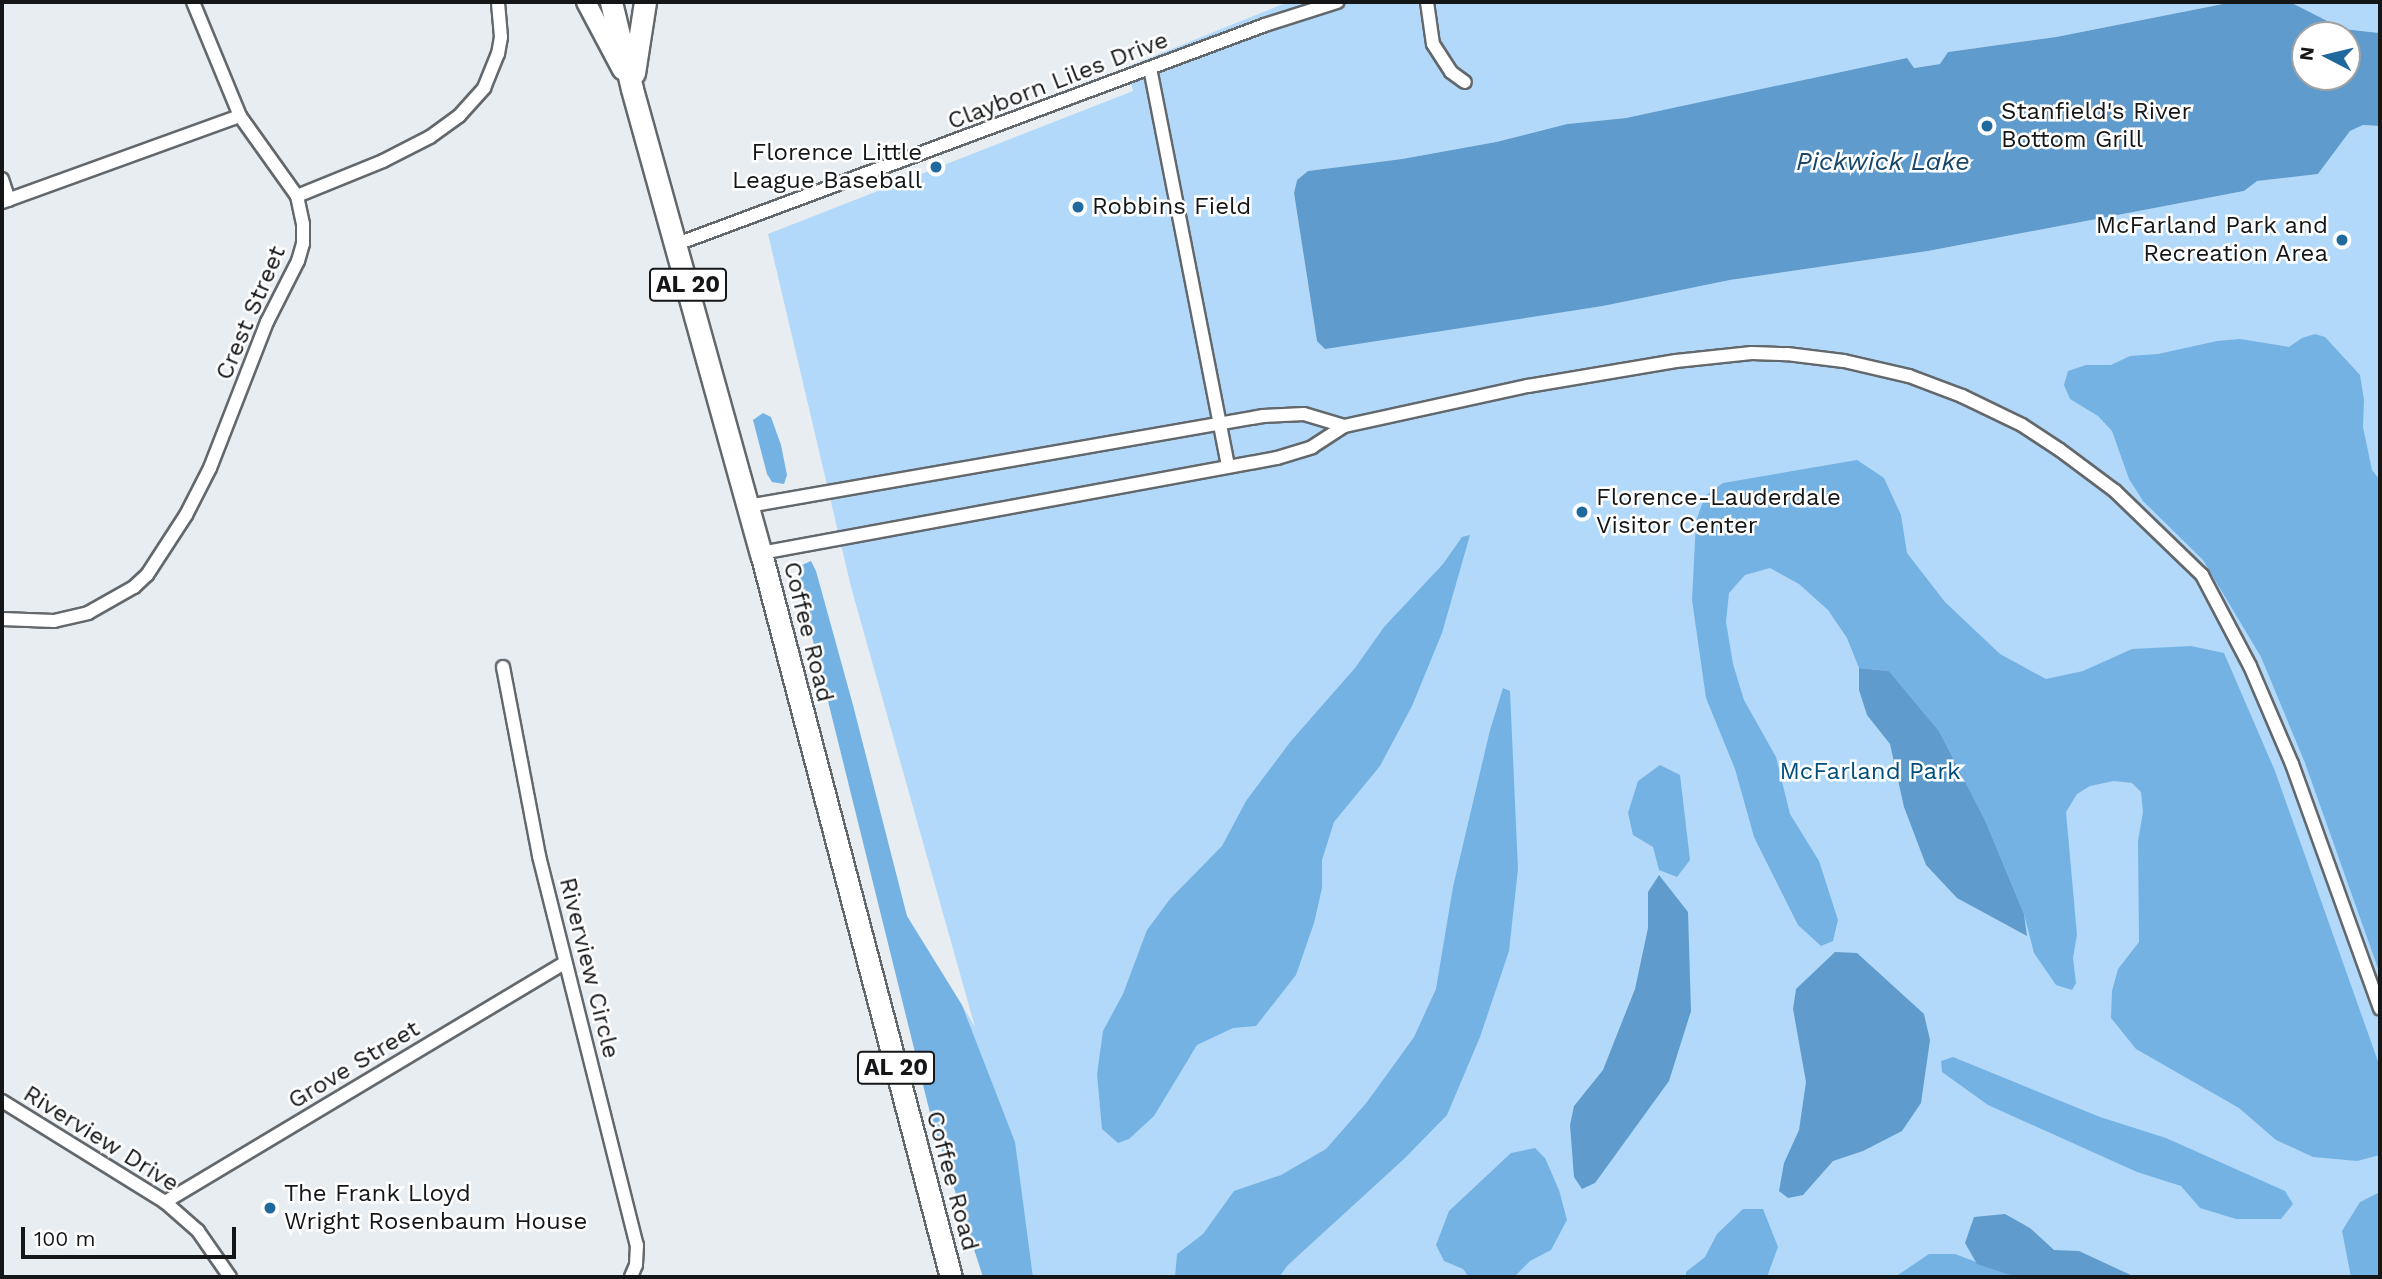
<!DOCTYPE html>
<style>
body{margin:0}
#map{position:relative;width:2382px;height:1279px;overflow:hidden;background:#e8edf2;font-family:"Work Sans",sans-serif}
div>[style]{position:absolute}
.green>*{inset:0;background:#b2d9fa}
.forest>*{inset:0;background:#75b2e4}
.water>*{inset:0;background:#5f9ccd}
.roads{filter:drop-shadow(2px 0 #63686c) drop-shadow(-2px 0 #63686c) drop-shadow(0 2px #63686c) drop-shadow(0 -2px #63686c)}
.street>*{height:12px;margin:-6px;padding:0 6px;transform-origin:6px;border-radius:6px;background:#fff}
.secondary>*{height:18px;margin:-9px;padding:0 9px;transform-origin:9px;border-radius:9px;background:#fff}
.primary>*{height:21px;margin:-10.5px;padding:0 10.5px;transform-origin:10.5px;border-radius:10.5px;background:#fff}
.dots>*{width:19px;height:19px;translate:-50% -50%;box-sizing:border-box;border:4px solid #fff;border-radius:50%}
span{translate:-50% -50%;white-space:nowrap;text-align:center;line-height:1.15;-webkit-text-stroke:5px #fff;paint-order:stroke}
.shield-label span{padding:2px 5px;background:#fff;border:2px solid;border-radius:5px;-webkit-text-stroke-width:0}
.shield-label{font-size:23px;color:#141618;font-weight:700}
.street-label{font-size:24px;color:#141618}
.poi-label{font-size:24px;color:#141618}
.left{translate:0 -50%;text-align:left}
.right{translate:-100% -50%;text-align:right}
.park-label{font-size:24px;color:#004e7c}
.water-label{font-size:26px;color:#194769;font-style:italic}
.frame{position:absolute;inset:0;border:4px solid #141618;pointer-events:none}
.north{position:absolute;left:2291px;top:21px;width:70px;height:70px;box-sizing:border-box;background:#fff;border:2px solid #a1a2a3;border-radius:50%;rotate:277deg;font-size:19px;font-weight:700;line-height:28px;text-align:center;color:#141618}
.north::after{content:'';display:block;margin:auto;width:24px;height:32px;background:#20699d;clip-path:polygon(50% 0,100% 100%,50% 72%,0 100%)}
.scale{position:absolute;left:21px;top:1227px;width:215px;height:32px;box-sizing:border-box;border:4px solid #141618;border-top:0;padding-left:9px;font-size:21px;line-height:24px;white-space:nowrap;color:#141618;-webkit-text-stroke:5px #fff;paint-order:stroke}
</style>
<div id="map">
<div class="green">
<div style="clip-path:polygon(1288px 2px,2233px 2px,2056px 37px,1948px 52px,1941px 64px,1792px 84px,1626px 118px,1567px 124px,1496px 142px,1402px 159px,1308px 171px,1297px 180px,1294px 193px,1317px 341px,1444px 330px,1603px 306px,1730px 280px,1928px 251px,2244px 191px,2256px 181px,2318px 174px,2350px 131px,2363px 125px,2380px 126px,2380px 1277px,1033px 1277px,1024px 1212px,987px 1070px,962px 1005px,975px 1027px,851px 587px,768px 234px,1133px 91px,1127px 67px)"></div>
<div style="clip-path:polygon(2290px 2px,2380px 2px,2380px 33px,2343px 29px)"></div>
</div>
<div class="forest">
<div style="clip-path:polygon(2315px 334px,2325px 337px,2360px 375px,2364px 400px,2363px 427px,2372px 470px,2380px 480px,2380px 974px,2305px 763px,2261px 657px,2203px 560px,2143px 501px,2129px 479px,2112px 431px,2098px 416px,2070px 399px,2064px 385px,2068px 371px,2086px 365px,2111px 365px,2130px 356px,2158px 354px,2217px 341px,2240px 339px,2289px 347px,2302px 338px)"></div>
<div style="clip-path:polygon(763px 413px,771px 417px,781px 445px,787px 475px,784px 484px,772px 482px,767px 474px,753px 420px)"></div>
<div style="clip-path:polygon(1857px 460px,1884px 478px,1901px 515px,1907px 553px,1945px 602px,2000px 654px,2046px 679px,2083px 671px,2132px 649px,2191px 646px,2224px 653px,2275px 771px,2380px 1067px,2380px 1155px,2357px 1161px,2313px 1157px,2276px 1140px,2239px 1108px,2136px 1049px,2111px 1018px,2112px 991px,2118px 969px,2139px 942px,2138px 841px,2143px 812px,2141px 792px,2132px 783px,2114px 781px,2090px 786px,2077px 794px,2066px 812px,2077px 935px,2073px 958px,2076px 983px,2072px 990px,2056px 985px,2034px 953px,2024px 914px,1985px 820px,1939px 731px,1889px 671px,1859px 668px,1847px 638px,1828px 610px,1799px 584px,1770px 568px,1745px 575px,1729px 593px,1726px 622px,1733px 664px,1744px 700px,1776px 757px,1790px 814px,1819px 861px,1838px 920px,1833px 941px,1821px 946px,1798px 925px,1754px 837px,1735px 769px,1706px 698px,1692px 600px,1696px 521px,1705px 496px,1723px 483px)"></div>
<div style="clip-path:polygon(1470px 535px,1442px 633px,1412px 706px,1380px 766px,1334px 822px,1322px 860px,1322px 888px,1314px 923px,1296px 975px,1256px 1026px,1233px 1028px,1197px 1045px,1154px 1116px,1129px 1139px,1118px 1143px,1102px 1129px,1097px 1074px,1103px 1031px,1123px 994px,1147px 930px,1170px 899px,1222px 846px,1246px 801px,1291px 741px,1355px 668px,1384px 627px,1443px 564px,1462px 537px)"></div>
<div style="clip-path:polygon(811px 561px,816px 571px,853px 705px,907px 916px,962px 1005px,1015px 1142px,1033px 1277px,983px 1277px,931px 1117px,798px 580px,802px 565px)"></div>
<div style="clip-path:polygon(1503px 688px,1510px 691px,1518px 869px,1509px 951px,1480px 1037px,1447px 1115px,1405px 1158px,1288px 1265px,1279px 1277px,1175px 1277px,1177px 1254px,1203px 1234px,1234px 1191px,1281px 1175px,1326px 1149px,1367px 1102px,1414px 1037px,1436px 989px,1453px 887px,1490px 730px)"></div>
<div style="clip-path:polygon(1660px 765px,1680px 775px,1690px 860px,1677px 877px,1659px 870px,1653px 847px,1633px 835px,1628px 813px,1638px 781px)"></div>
<div style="clip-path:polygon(1953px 1057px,2100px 1117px,2166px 1138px,2285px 1191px,2293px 1204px,2281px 1219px,2236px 1219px,2200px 1208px,2181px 1186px,2137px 1172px,1988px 1105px,1942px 1072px,1941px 1061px)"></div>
<div style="clip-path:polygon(1535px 1148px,1545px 1158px,1559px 1190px,1567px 1220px,1551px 1250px,1530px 1261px,1514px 1277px,1469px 1277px,1463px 1269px,1444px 1261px,1436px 1245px,1449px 1211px,1511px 1153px)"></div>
<div style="clip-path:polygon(2380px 1192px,2380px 1277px,2351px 1277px,2342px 1231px,2360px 1202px)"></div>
<div style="clip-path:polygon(1743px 1209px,1763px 1209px,1778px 1247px,1767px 1277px,1686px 1277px,1686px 1272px,1705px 1257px,1717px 1234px)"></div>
<div style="clip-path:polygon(1929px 1254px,1955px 1254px,2016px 1277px,1895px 1277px)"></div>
</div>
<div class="water">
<div style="clip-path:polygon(evenodd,2233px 2px,2290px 2px,2343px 29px,2380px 33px,2380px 126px,2363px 125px,2350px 131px,2318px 174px,2257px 181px,2244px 191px,1928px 251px,1730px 280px,1603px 306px,1325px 349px,1317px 341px,1294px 193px,1297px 180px,1308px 171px,1402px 159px,1496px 142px,1567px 124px,1626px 118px,1907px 58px,1914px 68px,1940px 64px,1948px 52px,2056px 37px,2233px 2px,2305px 35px,2347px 35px,2347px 77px,2305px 77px,2305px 35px)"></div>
<div style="clip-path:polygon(1859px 668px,1889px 671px,1939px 731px,1985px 820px,2024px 914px,2027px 936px,1957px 898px,1926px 865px,1904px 807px,1890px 744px,1867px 715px,1859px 690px)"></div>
<div style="clip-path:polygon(1659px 875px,1688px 912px,1691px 1011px,1669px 1081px,1595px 1183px,1582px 1189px,1574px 1177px,1570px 1125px,1574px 1106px,1603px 1070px,1635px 989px,1648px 928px,1648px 892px)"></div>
<div style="clip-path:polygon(1835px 952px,1857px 953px,1924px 1014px,1930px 1040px,1921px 1103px,1902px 1131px,1863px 1151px,1833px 1161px,1803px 1195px,1788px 1198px,1779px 1191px,1784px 1163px,1799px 1130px,1806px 1082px,1793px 1009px,1796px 989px)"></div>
<div style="clip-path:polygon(2005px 1214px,2030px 1228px,2054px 1250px,2079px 1251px,2135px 1277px,2016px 1277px,1977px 1264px,1965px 1243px,1974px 1217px)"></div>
</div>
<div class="roads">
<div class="street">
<div style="left:1427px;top:2px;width:42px;rotate:81.9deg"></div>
<div style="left:1433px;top:44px;width:33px;rotate:57deg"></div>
<div style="left:1451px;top:72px;width:17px;rotate:36deg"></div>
<div style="left:1150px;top:68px;width:406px;rotate:78.9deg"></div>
<div style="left:2px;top:179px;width:22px;rotate:72deg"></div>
<div style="left:297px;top:196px;width:93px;rotate:-22.1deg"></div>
<div style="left:383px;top:161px;width:53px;rotate:-27.1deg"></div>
<div style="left:430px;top:137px;width:36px;rotate:-36deg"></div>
<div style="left:459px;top:116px;width:38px;rotate:-48deg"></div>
<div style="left:484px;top:88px;width:37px;rotate:-68deg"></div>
<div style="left:498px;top:54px;width:17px;rotate:-80deg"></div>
<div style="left:501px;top:37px;width:35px;rotate:-95deg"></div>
<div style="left:2px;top:202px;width:253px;rotate:-19.9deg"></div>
<div style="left:677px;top:244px;width:627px;rotate:-20.43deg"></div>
<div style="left:1265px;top:25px;width:76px;rotate:-17.7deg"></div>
<div style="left:748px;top:506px;width:523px;rotate:-9.91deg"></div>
<div style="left:1263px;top:416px;width:41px;rotate:-2.8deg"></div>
<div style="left:1304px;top:414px;width:42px;rotate:16.7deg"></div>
<div style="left:761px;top:553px;width:525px;rotate:-10.43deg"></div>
<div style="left:1277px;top:458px;width:37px;rotate:-17deg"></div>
<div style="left:1312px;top:447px;width:38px;rotate:-33deg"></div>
<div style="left:1344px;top:426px;width:188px;rotate:-12.3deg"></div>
<div style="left:1528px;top:386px;width:150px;rotate:-9.6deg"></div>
<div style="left:1676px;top:361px;width:76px;rotate:-6deg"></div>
<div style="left:1752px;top:353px;width:35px;rotate:2deg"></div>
<div style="left:1787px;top:354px;width:57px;rotate:7deg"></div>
<div style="left:1844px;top:361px;width:67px;rotate:13deg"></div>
<div style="left:1909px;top:376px;width:57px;rotate:20.7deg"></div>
<div style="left:1962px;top:396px;width:67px;rotate:25.8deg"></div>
<div style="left:2022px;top:425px;width:45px;rotate:33.3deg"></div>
<div style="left:2060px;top:450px;width:69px;rotate:36.7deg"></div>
<div style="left:2115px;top:491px;width:121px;rotate:44deg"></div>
<div style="left:2202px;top:575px;width:103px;rotate:62.2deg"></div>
<div style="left:2250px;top:666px;width:107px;rotate:66.8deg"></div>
<div style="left:2292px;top:764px;width:260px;rotate:70.2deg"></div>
<div style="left:2px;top:619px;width:52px;rotate:2.2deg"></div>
<div style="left:54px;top:621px;width:35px;rotate:-13deg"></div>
<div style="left:88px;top:613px;width:53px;rotate:-29.5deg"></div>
<div style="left:134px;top:587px;width:18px;rotate:-43deg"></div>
<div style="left:147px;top:575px;width:72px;rotate:-57deg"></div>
<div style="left:186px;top:515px;width:53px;rotate:-62.9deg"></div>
<div style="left:210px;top:468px;width:157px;rotate:-68.7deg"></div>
<div style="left:267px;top:322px;width:68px;rotate:-63.1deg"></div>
<div style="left:298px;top:261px;width:18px;rotate:-74deg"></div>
<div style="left:303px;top:244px;width:20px;rotate:-90deg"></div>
<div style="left:303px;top:224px;width:29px;rotate:-102deg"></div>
<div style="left:297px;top:196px;width:98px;rotate:-125.5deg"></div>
<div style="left:240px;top:116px;width:123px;rotate:-112.4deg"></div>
<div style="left:503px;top:667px;width:192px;rotate:79.2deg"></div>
<div style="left:539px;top:856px;width:401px;rotate:75.9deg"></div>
<div style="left:637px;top:1245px;width:20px;rotate:93deg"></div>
<div style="left:636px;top:1265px;width:13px;rotate:113deg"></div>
<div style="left:2px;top:1101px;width:192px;rotate:31.8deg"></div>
<div style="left:165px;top:1202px;width:44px;rotate:41.3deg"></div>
<div style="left:198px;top:1231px;width:56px;rotate:55.2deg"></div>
<div style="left:165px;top:1202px;width:466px;rotate:-30.9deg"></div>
</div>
<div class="secondary">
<div style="left:586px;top:2px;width:77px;rotate:62.1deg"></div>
</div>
<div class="primary">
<div style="left:611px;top:2px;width:89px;rotate:76.4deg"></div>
<div style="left:632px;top:89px;width:482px;rotate:74.5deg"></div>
<div style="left:761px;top:553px;width:749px;rotate:75.3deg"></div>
<div style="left:634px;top:73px;width:72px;rotate:-81.2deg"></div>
</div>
</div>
<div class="dots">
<div style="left:1987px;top:126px;background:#20699d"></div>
<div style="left:936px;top:167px;background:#20699d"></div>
<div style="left:1078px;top:207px;background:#20699d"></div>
<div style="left:2342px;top:240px;background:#20699d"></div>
<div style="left:1582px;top:512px;background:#20699d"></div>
<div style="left:270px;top:1208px;background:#20699d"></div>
</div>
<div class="shield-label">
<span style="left:688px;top:285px">AL 20</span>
<span style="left:896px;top:1068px">AL 20</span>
</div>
<div class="street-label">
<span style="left:1058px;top:81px;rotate:-21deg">Clayborn Liles Drive</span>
<span style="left:251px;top:313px;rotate:-67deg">Crest Street</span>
<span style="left:808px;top:632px;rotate:76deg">Coffee Road</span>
<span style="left:589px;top:968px;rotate:76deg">Riverview Circle</span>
<span style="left:354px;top:1065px;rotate:-31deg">Grove Street</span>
<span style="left:101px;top:1139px;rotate:32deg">Riverview Drive</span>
<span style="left:952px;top:1181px;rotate:75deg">Coffee Road</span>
</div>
<div class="poi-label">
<span class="left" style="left:2001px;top:126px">Stanfield's River<br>Bottom Grill</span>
<span class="right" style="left:922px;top:167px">Florence Little<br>League Baseball</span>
<span class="left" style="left:1092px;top:207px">Robbins Field</span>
<span class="right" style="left:2328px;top:240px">McFarland Park and<br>Recreation Area</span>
<span class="left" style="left:1596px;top:512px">Florence-Lauderdale<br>Visitor Center</span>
<span class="left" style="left:284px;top:1208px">The Frank Lloyd<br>Wright Rosenbaum House</span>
</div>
<div class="park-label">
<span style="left:1870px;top:772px">McFarland Park</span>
</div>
<div class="water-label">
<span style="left:1883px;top:162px">Pickwick Lake</span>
</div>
<div class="frame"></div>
<div class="north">N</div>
<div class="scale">100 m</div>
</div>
